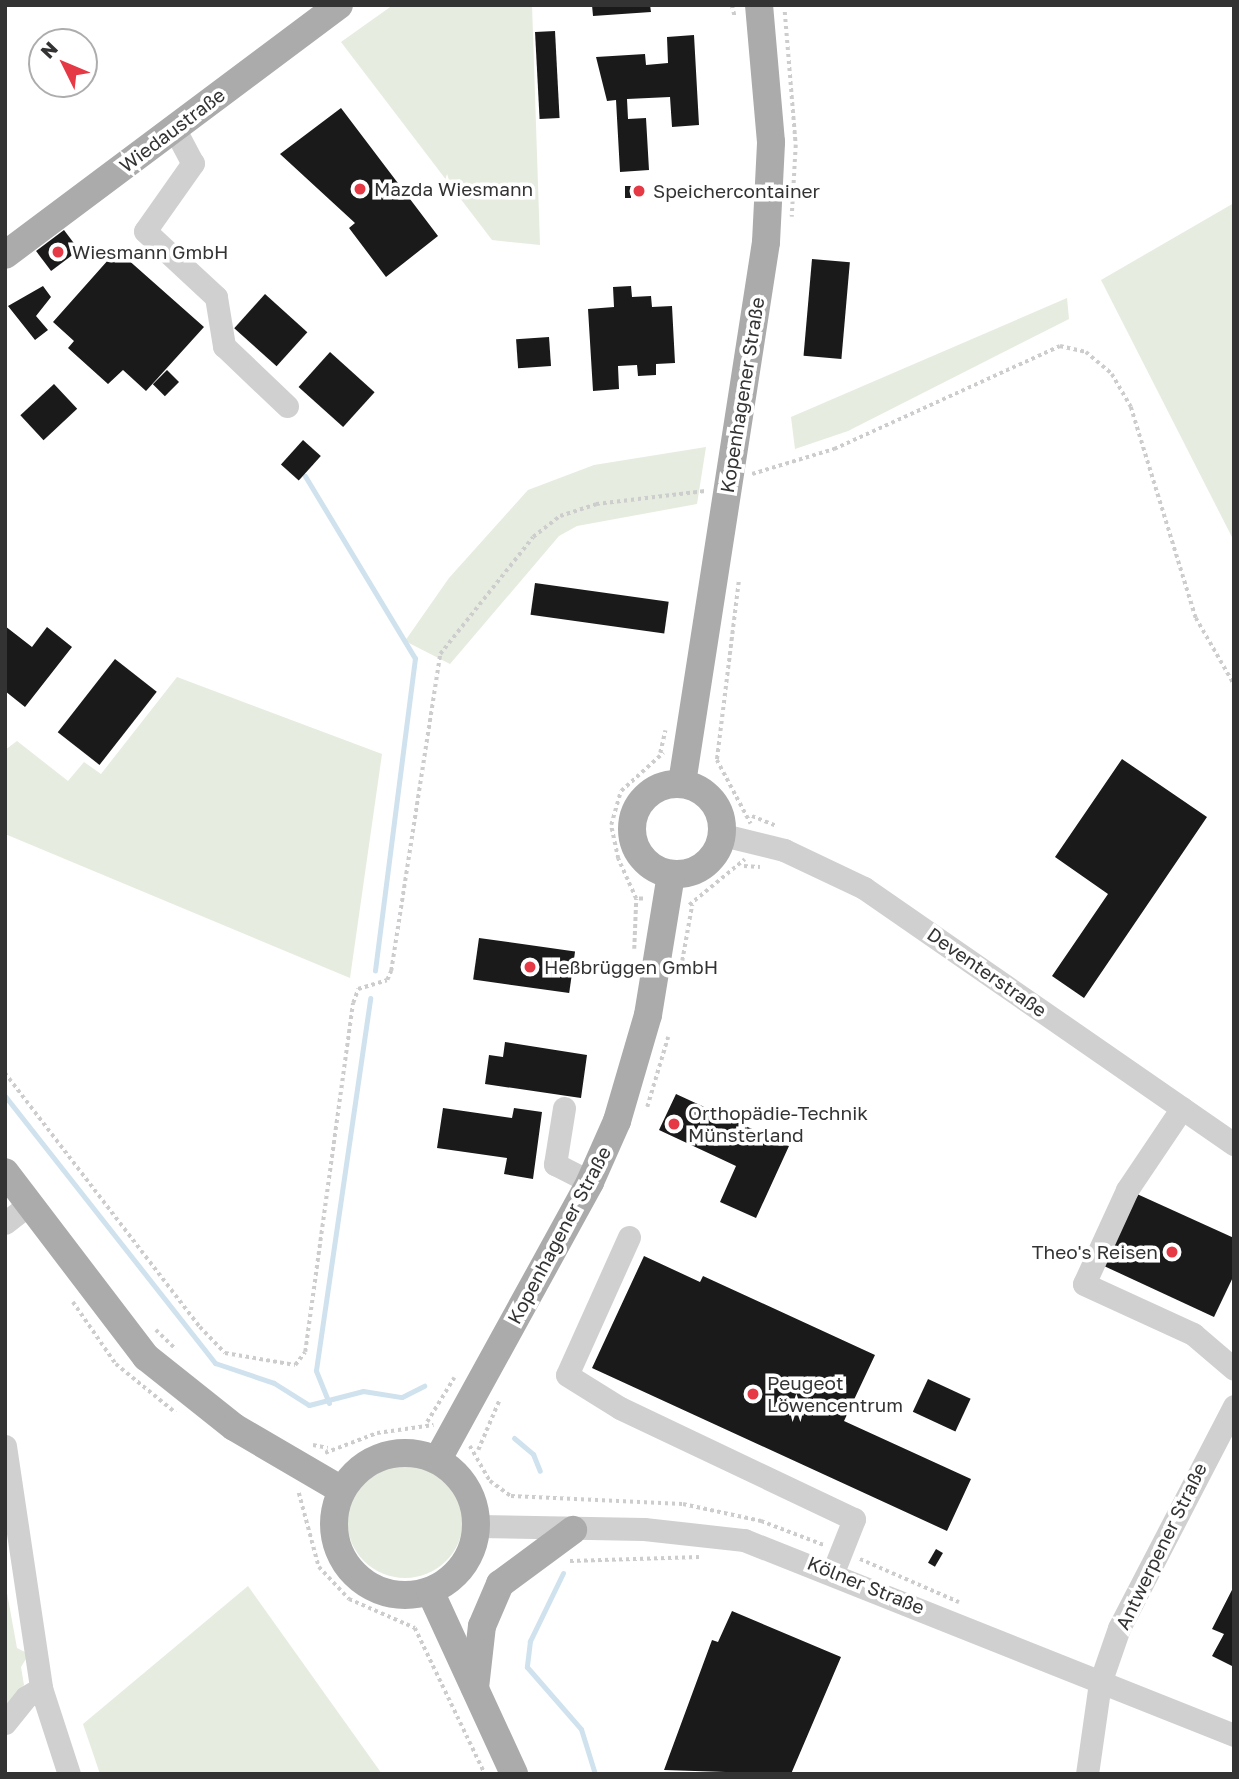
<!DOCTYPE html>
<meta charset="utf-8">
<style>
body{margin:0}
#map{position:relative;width:1239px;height:1779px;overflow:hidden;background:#fff;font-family:"Golos Text",sans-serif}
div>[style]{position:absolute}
.green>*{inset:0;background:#e6ecdf}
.round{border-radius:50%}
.stream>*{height:5px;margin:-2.5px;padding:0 2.5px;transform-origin:2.5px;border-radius:2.5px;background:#cfe2ee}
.building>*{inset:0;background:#1a1a1a;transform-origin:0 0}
.path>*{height:3.5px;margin-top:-1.75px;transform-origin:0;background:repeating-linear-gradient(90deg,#cdcdcd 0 3.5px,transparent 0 7px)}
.minor>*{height:23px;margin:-11.5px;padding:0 11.5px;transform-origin:11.5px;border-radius:11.5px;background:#d0d0d0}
.major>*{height:28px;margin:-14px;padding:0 14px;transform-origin:14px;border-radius:14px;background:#ababab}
.major>.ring{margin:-14px;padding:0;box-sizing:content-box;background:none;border:28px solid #ababab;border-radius:50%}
.dots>*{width:19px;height:19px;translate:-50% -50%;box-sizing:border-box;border:4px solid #fff;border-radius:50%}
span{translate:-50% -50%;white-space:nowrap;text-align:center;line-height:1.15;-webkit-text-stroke:7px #fff;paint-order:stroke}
.street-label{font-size:19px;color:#333}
.poi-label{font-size:19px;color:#333}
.left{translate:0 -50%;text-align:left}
.right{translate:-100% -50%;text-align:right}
.frame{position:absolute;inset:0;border:7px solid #333;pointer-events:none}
.north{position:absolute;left:28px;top:28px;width:70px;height:70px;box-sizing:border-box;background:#fff;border:2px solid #adadad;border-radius:50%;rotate:313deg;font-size:19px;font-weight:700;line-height:28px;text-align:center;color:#333}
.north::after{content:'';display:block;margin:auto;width:24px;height:32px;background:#e63946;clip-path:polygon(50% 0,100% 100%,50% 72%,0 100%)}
</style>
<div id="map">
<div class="green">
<div style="clip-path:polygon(393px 5px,532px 5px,540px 245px,492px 240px,341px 42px)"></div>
<div style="clip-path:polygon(1234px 203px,1234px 541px,1101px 280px)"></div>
<div style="clip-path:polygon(1067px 298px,1069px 319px,848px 431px,795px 449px,791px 417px)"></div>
<div style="clip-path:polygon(706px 447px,697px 504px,577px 526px,559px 536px,450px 664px,405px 641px,449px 578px,528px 490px,594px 465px)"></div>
<div style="clip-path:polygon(177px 677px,382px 754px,350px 978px,5px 834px,5px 750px,17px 741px,68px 781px,84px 762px,101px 774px)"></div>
<div class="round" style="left:347px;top:1462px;width:116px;height:116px"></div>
<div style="clip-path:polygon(5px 1582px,17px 1648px,29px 1654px,21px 1667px,24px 1685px,5px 1709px)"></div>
<div style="clip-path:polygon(248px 1586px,382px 1774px,100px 1774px,83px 1724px)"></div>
</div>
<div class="stream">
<div style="left:305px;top:476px;width:213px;rotate:58.9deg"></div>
<div style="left:415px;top:658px;width:315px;rotate:97.3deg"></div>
<div style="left:5px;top:1096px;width:340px;rotate:51.8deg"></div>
<div style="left:215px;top:1363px;width:62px;rotate:18.7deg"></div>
<div style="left:274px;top:1383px;width:41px;rotate:32.2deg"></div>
<div style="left:309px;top:1405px;width:56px;rotate:-14.5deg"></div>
<div style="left:363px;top:1391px;width:39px;rotate:9deg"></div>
<div style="left:402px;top:1397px;width:25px;rotate:-27deg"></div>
<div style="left:329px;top:1403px;width:35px;rotate:-112deg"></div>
<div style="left:316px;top:1370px;width:376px;rotate:-81.7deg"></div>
<div style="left:514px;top:1438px;width:25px;rotate:40deg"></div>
<div style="left:533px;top:1454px;width:18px;rotate:68deg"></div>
<div style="left:563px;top:1573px;width:76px;rotate:115.9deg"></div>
<div style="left:530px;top:1641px;width:26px;rotate:97deg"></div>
<div style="left:527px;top:1667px;width:82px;rotate:48.9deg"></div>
<div style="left:581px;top:1729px;width:47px;rotate:72.7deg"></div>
</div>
<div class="building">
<div style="clip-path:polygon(592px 5px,650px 5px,651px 12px,593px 16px)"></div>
<div style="left:555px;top:31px;width:87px;height:20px;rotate:87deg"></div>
<div style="clip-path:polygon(694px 35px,699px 125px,672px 127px,670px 97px,627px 99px,628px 119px,646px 118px,649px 170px,620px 172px,616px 100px,607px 101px,596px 57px,645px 54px,646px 65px,668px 63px,667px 37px)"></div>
<div style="clip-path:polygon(341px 108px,438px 236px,386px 277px,349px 228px,355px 223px,280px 154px)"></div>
<div style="left:635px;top:185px;width:7px;height:12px"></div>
<div style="left:625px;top:186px;width:6px;height:12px"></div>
<div style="left:64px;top:230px;width:25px;height:35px;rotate:53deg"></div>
<div style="clip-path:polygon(117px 250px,204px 327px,146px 391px,123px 370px,108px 384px,68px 348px,74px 341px,53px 322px)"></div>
<div style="left:812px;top:259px;width:38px;height:97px;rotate:5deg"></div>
<div style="clip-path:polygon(43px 286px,51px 297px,36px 316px,48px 330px,35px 340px,8px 306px)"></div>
<div style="clip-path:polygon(631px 286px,632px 297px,651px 296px,652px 307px,672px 306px,675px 363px,656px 364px,656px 375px,638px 376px,637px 365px,618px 366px,619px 389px,593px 391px,588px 309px,614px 307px,613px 287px)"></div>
<div style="left:265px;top:294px;width:57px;height:46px;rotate:42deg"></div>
<div style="left:549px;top:337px;width:29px;height:33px;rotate:86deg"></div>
<div style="left:330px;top:352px;width:60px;height:47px;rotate:42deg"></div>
<div style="left:167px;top:370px;width:17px;height:20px;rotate:45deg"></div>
<div style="left:54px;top:384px;width:34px;height:46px;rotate:47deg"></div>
<div style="left:303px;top:440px;width:24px;height:33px;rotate:42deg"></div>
<div style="left:535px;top:583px;width:135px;height:32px;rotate:8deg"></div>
<div style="clip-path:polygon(5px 626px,32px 647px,47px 627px,72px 647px,25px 707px,5px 691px)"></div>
<div style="left:115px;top:659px;width:53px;height:93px;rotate:38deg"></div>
<div style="clip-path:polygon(1122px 759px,1207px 817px,1084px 998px,1052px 976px,1108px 894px,1055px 857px)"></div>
<div style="left:479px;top:938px;width:97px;height:42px;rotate:8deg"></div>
<div style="clip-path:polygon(505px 1042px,587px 1055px,581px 1098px,485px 1084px,489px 1055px,503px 1057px)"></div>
<div style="clip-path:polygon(676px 1094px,789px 1146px,756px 1218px,720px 1202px,736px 1166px,659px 1130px)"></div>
<div style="clip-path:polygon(443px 1108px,512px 1118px,514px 1108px,542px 1112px,533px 1179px,504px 1174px,507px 1158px,437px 1148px)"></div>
<div style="clip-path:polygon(1137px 1194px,1234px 1238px,1234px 1275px,1214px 1317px,1104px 1266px)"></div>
<div style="clip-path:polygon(644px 1256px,700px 1282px,703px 1276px,875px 1355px,844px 1421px,971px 1479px,947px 1531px,592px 1368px)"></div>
<div style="left:928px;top:1379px;width:47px;height:36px;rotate:25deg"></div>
<div style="left:936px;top:1549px;width:8px;height:16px;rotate:30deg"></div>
<div style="clip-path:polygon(1234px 1586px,1234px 1667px,1212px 1656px,1224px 1634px,1212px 1629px)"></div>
<div style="clip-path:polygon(732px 1611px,841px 1657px,791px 1774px,664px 1770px,712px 1640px,718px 1642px)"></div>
</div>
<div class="path">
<div style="left:732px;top:5px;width:12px;rotate:76deg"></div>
<div style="left:785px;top:12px;width:133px;rotate:85.3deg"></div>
<div style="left:796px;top:145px;width:72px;rotate:93.2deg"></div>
<div style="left:752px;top:474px;width:86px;rotate:-17deg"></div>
<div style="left:834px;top:449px;width:248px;rotate:-24.5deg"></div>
<div style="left:1060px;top:346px;width:27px;rotate:13deg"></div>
<div style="left:1086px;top:352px;width:34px;rotate:40deg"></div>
<div style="left:1112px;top:374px;width:38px;rotate:60deg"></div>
<div style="left:1131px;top:407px;width:221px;rotate:72.9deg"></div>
<div style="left:1196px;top:618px;width:76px;rotate:60.1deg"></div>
<div style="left:739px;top:582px;width:179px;rotate:97deg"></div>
<div style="left:717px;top:760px;width:72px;rotate:62deg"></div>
<div style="left:660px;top:753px;width:23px;rotate:-77deg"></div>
<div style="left:752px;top:816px;width:27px;rotate:22deg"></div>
<div style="left:744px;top:866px;width:16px;rotate:4deg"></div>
<div style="left:643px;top:899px;width:7px;rotate:180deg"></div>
<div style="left:636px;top:899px;width:44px;rotate:-114.2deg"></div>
<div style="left:618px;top:859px;width:35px;rotate:-102deg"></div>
<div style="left:611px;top:825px;width:35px;rotate:-74deg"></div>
<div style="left:621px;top:791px;width:57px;rotate:-42.1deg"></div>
<div style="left:689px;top:905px;width:72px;rotate:-39.4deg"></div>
<div style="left:634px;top:949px;width:50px;rotate:-87.7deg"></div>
<div style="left:682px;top:961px;width:57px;rotate:-79.9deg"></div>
<div style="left:5px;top:1073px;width:320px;rotate:52.5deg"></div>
<div style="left:200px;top:1327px;width:36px;rotate:46deg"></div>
<div style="left:225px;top:1353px;width:71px;rotate:9.7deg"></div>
<div style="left:295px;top:1365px;width:16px;rotate:-52deg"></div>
<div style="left:305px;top:1352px;width:352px;rotate:-82.2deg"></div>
<div style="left:353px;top:1003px;width:15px;rotate:-70deg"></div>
<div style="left:358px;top:989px;width:30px;rotate:-17deg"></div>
<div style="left:387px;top:980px;width:10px;rotate:-66deg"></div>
<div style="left:391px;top:971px;width:321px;rotate:-81.2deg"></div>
<div style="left:440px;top:654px;width:149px;rotate:-51.5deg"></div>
<div style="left:533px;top:537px;width:34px;rotate:-38deg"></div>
<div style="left:560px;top:516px;width:38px;rotate:-18deg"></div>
<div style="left:596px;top:504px;width:110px;rotate:-6.8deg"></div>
<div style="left:647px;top:1107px;width:73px;rotate:-73.3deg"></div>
<div style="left:73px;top:1302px;width:75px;rotate:55.3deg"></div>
<div style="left:116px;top:1364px;width:77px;rotate:39.2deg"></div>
<div style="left:156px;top:1330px;width:28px;rotate:44deg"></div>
<div style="left:427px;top:1422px;width:52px;rotate:-58.5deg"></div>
<div style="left:313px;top:1445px;width:15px;rotate:11deg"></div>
<div style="left:470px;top:1446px;width:40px;rotate:60.3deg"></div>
<div style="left:490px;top:1481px;width:26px;rotate:36deg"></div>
<div style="left:511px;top:1496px;width:172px;rotate:2.7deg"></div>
<div style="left:683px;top:1504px;width:80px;rotate:12.3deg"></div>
<div style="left:761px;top:1521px;width:67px;rotate:20.9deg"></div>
<div style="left:478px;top:1450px;width:53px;rotate:-66.8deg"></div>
<div style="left:325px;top:1453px;width:56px;rotate:-21deg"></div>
<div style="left:377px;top:1433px;width:57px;rotate:-8.1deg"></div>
<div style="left:299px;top:1493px;width:77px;rotate:74.9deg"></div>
<div style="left:319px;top:1567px;width:44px;rotate:46.8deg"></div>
<div style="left:349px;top:1599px;width:72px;rotate:23.7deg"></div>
<div style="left:415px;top:1628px;width:162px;rotate:64.4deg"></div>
<div style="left:860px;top:1559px;width:108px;rotate:23.5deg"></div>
<div style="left:570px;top:1561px;width:129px;rotate:-1.8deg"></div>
</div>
<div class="minor">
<div style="left:174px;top:128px;width:40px;rotate:62deg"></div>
<div style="left:193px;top:163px;width:83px;rotate:125.2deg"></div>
<div style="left:145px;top:231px;width:97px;rotate:42.9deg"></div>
<div style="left:216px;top:297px;width:50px;rotate:80.7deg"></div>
<div style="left:224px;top:346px;width:87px;rotate:43.6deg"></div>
<div style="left:723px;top:835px;width:63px;rotate:13.8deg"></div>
<div style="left:784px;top:850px;width:89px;rotate:25.4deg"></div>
<div style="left:864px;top:888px;width:450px;rotate:34.7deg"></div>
<div style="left:564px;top:1108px;width:57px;rotate:99.1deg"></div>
<div style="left:555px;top:1164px;width:39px;rotate:27deg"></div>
<div style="left:1182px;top:1108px;width:99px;rotate:123.9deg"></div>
<div style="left:1127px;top:1190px;width:103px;rotate:114.6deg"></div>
<div style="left:1084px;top:1284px;width:120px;rotate:24.6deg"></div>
<div style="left:1193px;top:1334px;width:54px;rotate:40.5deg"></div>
<div style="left:5px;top:1223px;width:31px;rotate:-38deg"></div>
<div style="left:629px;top:1237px;width:151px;rotate:114.2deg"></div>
<div style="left:567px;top:1375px;width:62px;rotate:31.9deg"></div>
<div style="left:620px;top:1408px;width:259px;rotate:25.4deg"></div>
<div style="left:854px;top:1519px;width:57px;rotate:111.6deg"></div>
<div style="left:5px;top:1446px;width:245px;rotate:81.5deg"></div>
<div style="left:41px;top:1688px;width:90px;rotate:72deg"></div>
<div style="left:477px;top:1526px;width:167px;rotate:1deg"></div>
<div style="left:644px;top:1529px;width:101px;rotate:6.3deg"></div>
<div style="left:744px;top:1540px;width:527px;rotate:21.7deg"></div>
<div style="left:5px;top:1723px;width:33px;rotate:-51deg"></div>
<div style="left:26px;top:1697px;width:17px;rotate:-31deg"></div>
<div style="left:1087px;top:1774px;width:92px;rotate:-81.9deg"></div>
<div style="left:1100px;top:1683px;width:58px;rotate:-70.9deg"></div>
<div style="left:1119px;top:1628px;width:250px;rotate:-62.6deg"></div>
</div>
<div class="major">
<div style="left:5px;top:255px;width:417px;rotate:-36.8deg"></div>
<div style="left:682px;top:783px;width:547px;rotate:-81.17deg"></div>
<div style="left:766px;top:242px;width:100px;rotate:-87.1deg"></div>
<div style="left:771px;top:142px;width:138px;rotate:-95deg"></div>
<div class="ring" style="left:632px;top:784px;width:62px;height:62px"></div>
<div style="left:5px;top:1172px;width:233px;rotate:52.7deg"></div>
<div style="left:146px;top:1357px;width:112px;rotate:38.5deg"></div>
<div style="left:234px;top:1427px;width:125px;rotate:30.3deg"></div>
<div class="ring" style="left:334px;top:1453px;width:114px;height:114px"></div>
<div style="left:438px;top:1459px;width:316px;rotate:-61.2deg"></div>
<div style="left:590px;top:1182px;width:67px;rotate:-66.1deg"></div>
<div style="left:617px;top:1121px;width:110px;rotate:-73.7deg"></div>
<div style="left:648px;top:1015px;width:143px;rotate:-80.7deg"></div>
<div style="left:430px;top:1591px;width:201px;rotate:65.3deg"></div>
<div style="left:475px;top:1688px;width:62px;rotate:-83.6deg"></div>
<div style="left:482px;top:1626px;width:46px;rotate:-66.8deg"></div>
<div style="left:500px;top:1584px;width:91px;rotate:-36.5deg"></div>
</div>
<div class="dots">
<div style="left:360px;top:189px;background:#e63946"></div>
<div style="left:639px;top:191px;background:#e63946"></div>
<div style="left:58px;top:252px;background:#e63946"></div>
<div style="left:530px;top:967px;background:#e63946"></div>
<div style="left:674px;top:1124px;background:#e63946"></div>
<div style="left:1172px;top:1252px;background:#e63946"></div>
<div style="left:753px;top:1394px;background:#e63946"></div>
</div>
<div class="street-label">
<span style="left:172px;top:130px;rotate:-37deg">Wiedaustraße</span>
<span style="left:742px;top:395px;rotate:-81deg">Kopenhagener Straße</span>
<span style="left:987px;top:972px;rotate:35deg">Deventerstraße</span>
<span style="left:559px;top:1235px;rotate:-62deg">Kopenhagener Straße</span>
<span style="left:1161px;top:1546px;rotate:-64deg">Antwerpener Straße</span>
<span style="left:866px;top:1585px;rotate:22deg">Kölner Straße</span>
</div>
<div class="poi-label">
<span class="left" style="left:374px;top:189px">Mazda Wiesmann</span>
<span class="left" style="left:653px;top:191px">Speichercontainer</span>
<span class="left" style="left:72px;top:252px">Wiesmann GmbH</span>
<span class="left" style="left:544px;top:967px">Heßbrüggen GmbH</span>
<span class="left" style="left:688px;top:1124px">Orthopädie-Technik<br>Münsterland</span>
<span class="right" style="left:1158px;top:1252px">Theo's Reisen</span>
<span class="left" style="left:767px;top:1394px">Peugeot<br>Löwencentrum</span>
</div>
<div class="frame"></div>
<div class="north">N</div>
</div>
